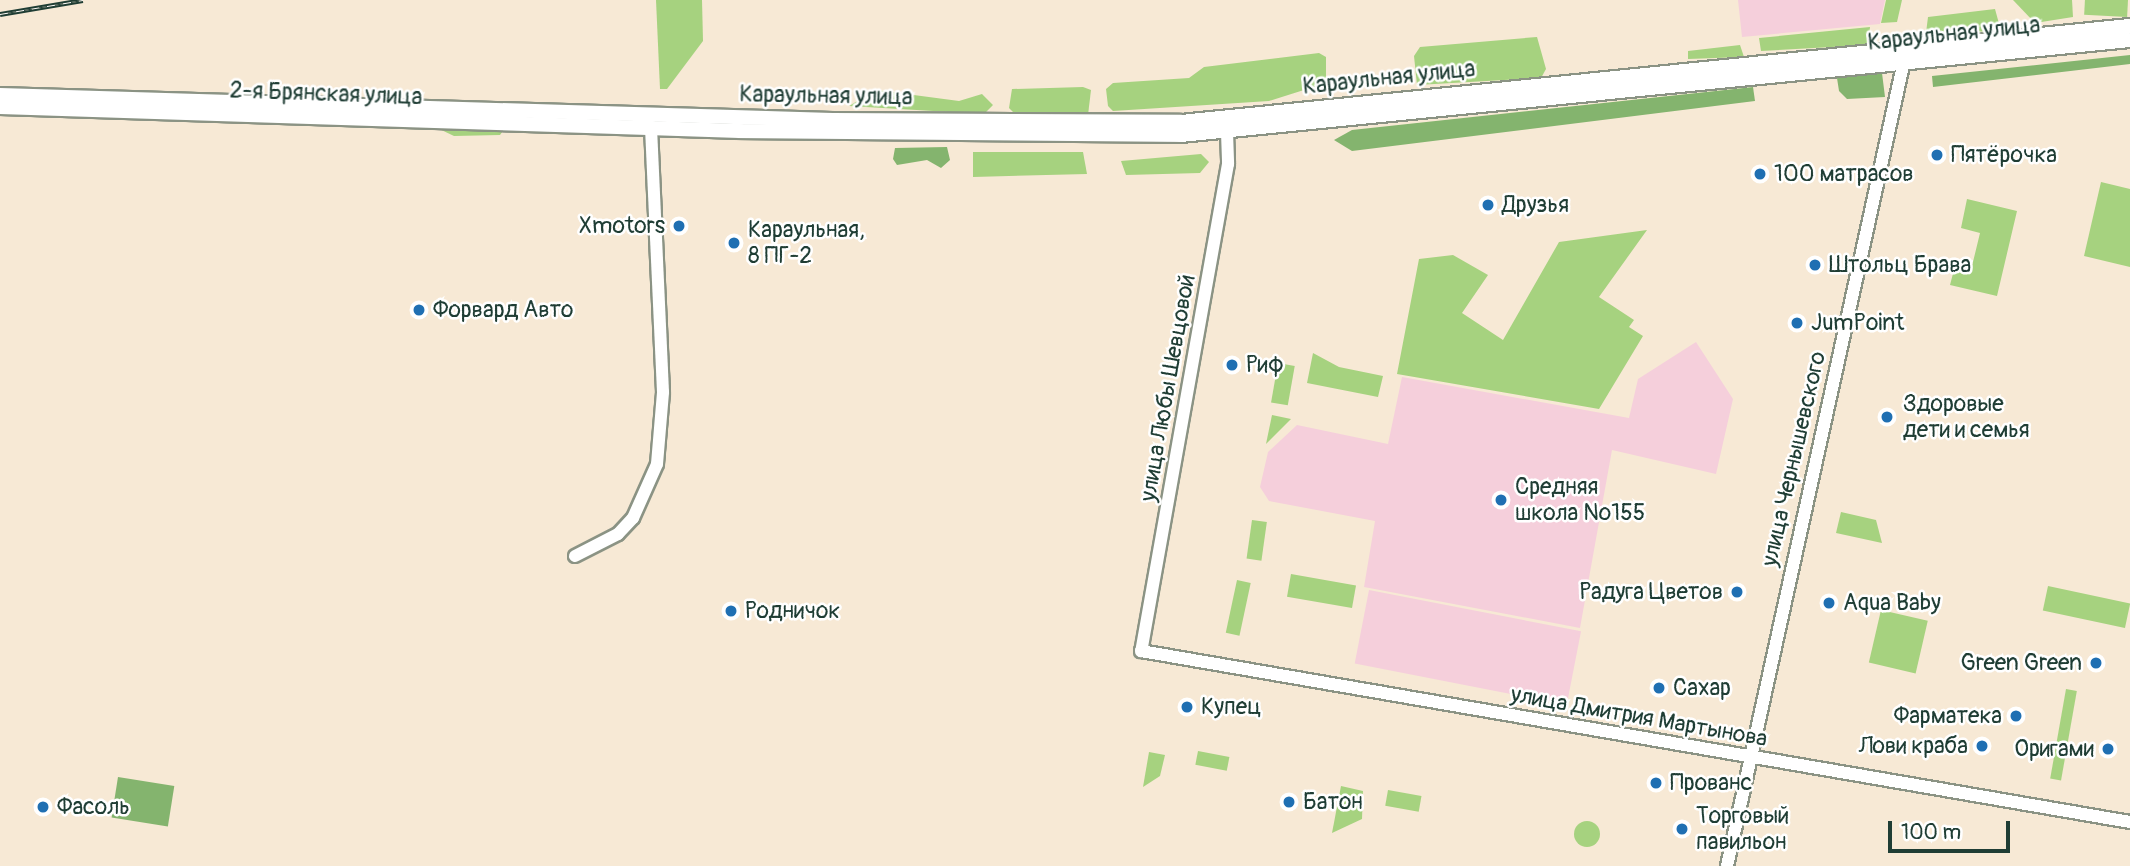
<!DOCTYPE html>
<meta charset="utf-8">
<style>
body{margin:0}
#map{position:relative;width:2130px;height:866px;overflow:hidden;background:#f7e9d5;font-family:Pangolin,sans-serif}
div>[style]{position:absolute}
.built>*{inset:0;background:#f5cfdb;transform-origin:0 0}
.green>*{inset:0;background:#a6d27f;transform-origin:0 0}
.round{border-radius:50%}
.forest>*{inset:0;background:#84b46e;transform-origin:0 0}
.roads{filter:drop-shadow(2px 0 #8b9384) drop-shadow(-2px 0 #8b9384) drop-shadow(0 2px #8b9384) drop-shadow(0 -2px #8b9384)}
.secondary>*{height:12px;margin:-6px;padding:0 6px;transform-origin:6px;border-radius:6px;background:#fff}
.primary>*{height:14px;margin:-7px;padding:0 7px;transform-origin:7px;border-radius:7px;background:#fff}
.rail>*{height:5px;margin-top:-2.5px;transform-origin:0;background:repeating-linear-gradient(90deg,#fff 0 8px,#1f3d34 0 16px);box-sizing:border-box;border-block:2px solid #1f3d34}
.dots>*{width:19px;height:19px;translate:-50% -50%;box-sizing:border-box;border:4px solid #fff;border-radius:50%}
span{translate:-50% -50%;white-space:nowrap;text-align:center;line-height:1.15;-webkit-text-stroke:5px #fff;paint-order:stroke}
.street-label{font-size:23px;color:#1f3d34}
.poi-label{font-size:23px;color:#1f3d34}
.left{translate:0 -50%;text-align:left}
.right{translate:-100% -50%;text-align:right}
.scale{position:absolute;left:1888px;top:821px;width:122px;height:32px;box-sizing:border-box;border:4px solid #1f3d34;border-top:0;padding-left:9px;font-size:21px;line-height:24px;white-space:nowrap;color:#1f3d34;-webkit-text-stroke:5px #fff;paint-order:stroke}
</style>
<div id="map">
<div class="built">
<div style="clip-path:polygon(1738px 0,1885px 0,1880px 24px,1742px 37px)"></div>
<div style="clip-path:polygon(1696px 342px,1733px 399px,1716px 474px,1612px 450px,1580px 628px,1364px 587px,1375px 521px,1269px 501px,1260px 487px,1268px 452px,1297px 425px,1388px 444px,1402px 377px,1629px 418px,1638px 379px)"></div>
<div style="left:1369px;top:590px;width:216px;height:75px;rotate:11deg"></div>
</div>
<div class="green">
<div style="clip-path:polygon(656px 0,702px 0,703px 41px,667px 89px,660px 89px)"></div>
<div style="clip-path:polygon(1886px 0,1902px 0,1897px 22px,1881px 23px)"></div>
<div style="clip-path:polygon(2013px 0,2072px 0,2073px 17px,2035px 23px)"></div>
<div style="left:2128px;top:0;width:17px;height:43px;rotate:93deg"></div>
<div style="clip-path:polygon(1995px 9px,2001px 31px,1926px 33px,1928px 17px)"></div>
<div style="clip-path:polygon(1870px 27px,1868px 45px,1761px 51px,1759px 38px)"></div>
<div style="clip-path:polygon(1537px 37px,1546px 69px,1541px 78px,1417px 85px,1414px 56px,1420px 47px)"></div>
<div style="clip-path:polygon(1740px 45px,1744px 57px,1688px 59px,1688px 51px)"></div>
<div style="clip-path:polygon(1319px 53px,1326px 57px,1326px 83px,1269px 101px,1113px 111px,1108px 106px,1106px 89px,1113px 83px,1189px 78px,1204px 67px)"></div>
<div style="clip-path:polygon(1083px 87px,1091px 90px,1088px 115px,1017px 116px,1009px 108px,1012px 89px)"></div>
<div style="clip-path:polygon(876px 90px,959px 101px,982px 94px,993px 105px,984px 114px,849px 106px)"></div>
<div style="clip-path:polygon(433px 126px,505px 128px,500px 135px,454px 136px)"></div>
<div style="clip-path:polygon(973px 152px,1083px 152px,1087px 174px,973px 177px)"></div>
<div style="clip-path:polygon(1201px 154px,1209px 162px,1200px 173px,1126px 175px,1121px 161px)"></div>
<div style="clip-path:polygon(2101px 182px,2130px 189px,2130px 267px,2084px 256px)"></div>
<div style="clip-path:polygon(1967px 199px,2017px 211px,1997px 296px,1950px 285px,1956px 262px,1972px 266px,1980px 233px,1961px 228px)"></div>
<div style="clip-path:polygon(1647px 230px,1599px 297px,1634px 320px,1629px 327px,1643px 336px,1599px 409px,1397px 374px,1419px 259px,1453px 255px,1488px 275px,1462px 313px,1503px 340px,1559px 242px)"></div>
<div style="clip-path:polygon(1313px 353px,1339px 367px,1383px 376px,1378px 397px,1307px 383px)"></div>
<div style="left:1278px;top:363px;width:17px;height:40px;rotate:10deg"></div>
<div style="clip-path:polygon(1272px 415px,1291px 419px,1266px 444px)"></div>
<div style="clip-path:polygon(1841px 512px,1876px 520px,1882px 543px,1836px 533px)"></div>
<div style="left:1252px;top:520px;width:15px;height:39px;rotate:8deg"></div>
<div style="left:1291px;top:574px;width:66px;height:23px;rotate:10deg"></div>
<div style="left:1237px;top:580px;width:14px;height:54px;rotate:12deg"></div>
<div style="left:2048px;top:586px;width:84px;height:25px;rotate:12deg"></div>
<div style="left:1881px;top:610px;width:48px;height:54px;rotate:13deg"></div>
<div style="left:2066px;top:689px;width:11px;height:91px;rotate:10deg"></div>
<div style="left:1198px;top:751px;width:32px;height:14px;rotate:11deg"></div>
<div style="clip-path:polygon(1149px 752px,1165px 755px,1160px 776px,1143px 787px)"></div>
<div style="clip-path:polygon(1341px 786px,1363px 791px,1362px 819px,1332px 833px)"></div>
<div style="left:1388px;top:790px;width:34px;height:16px;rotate:10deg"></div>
<div class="round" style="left:1574px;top:821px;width:26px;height:26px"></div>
</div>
<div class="forest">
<div style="clip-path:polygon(2130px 55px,2130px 64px,1933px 87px,1932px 76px)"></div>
<div style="clip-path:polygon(1882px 73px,1885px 97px,1847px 99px,1839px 91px,1837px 78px)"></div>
<div style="clip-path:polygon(1753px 87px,1755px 101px,1352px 151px,1334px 140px,1352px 130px)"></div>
<div style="clip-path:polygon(947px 147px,950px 160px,941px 168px,927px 160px,897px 165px,893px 159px,895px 148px)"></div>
<div style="left:118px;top:777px;width:57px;height:41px;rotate:9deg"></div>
</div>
<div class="roads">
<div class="secondary">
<div style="left:1227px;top:132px;width:32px;rotate:88deg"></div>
<div style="left:1228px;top:164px;width:495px;rotate:100.1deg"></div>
<div style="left:1141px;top:651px;width:1004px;rotate:9.81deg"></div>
<div style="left:575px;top:556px;width:48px;rotate:-27.1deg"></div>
<div style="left:618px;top:534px;width:22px;rotate:-47deg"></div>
<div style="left:633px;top:518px;width:59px;rotate:-66deg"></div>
<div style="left:657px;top:464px;width:72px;rotate:-85.2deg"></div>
<div style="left:663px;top:392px;width:266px;rotate:-92.6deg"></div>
<div style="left:1727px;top:866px;width:824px;rotate:-77.6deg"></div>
</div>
<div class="primary">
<div style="left:0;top:95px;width:833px;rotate:1.72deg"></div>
<div style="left:833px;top:120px;width:348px;rotate:0.3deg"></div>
<div style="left:1181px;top:122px;width:954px;rotate:-5.78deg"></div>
<div style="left:0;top:107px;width:740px;rotate:1.86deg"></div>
<div style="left:740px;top:131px;width:441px;rotate:0.5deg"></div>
<div style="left:1181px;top:135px;width:954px;rotate:-5.72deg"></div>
</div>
</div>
<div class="rail">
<div style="left:0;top:14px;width:84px;rotate:-9.6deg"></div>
</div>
<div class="dots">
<div style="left:1937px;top:155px;background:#1f6fb2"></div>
<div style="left:1760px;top:174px;background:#1f6fb2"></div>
<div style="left:1488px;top:205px;background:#1f6fb2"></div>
<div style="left:679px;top:226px;background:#1f6fb2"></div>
<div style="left:734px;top:243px;background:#1f6fb2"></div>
<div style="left:1815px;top:265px;background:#1f6fb2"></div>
<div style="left:419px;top:310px;background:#1f6fb2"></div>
<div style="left:1797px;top:323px;background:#1f6fb2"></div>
<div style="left:1232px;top:365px;background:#1f6fb2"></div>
<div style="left:1887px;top:417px;background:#1f6fb2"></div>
<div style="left:1501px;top:500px;background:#1f6fb2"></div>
<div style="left:1737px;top:592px;background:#1f6fb2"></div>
<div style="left:1829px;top:603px;background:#1f6fb2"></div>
<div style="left:731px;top:611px;background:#1f6fb2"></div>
<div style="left:2096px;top:663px;background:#1f6fb2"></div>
<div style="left:1659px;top:688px;background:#1f6fb2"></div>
<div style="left:1187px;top:707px;background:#1f6fb2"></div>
<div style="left:2016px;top:716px;background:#1f6fb2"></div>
<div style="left:1982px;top:746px;background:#1f6fb2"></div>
<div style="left:2108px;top:749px;background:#1f6fb2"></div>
<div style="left:1656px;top:783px;background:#1f6fb2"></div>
<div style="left:1289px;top:802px;background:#1f6fb2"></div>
<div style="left:43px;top:807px;background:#1f6fb2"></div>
<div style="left:1682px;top:829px;background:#1f6fb2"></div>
</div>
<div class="street-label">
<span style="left:1954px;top:34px;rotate:-6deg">Караульная улица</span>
<span style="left:1389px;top:78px;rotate:-6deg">Караульная улица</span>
<span style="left:326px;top:94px;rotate:2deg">2-я Брянская улица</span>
<span style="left:826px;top:96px;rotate:1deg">Караульная улица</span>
<span style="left:1168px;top:388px;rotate:-80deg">улица Любы Шевцовой</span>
<span style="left:1794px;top:459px;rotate:-77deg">улица Чернышевского</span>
<span style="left:1639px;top:717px;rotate:10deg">улица Дмитрия Мартынова</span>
</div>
<div class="poi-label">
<span class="left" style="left:1951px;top:155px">Пятёрочка</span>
<span class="left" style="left:1774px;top:174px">100 матрасов</span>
<span class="left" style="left:1502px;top:205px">Друзья</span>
<span class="right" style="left:665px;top:226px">Xmotors</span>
<span class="left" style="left:748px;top:243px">Караульная,<br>8 ПГ-2</span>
<span class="left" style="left:1829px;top:265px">Штольц Брава</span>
<span class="left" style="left:433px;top:310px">Форвард Авто</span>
<span class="left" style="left:1811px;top:323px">JumPoint</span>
<span class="left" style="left:1246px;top:365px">Риф</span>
<span class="left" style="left:1903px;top:417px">Здоровые<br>дети и семья</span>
<span class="left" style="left:1515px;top:500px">Средняя<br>школа №155</span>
<span class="right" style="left:1723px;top:592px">Радуга Цветов</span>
<span class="left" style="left:1843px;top:603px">Aqua Baby</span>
<span class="left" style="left:745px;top:611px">Родничок</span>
<span class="right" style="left:2082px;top:663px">Green Green</span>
<span class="left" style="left:1673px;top:688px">Сахар</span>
<span class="left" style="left:1201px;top:707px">Купец</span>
<span class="right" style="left:2002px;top:716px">Фарматека</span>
<span class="right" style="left:1968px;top:746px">Лови краба</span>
<span class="right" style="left:2094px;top:749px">Оригами</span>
<span class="left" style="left:1670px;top:783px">Прованс</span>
<span class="left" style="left:1303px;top:802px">Батон</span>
<span class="left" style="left:57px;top:807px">Фасоль</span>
<span class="left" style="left:1696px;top:829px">Торговый<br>павильон</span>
</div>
<div class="scale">100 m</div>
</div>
